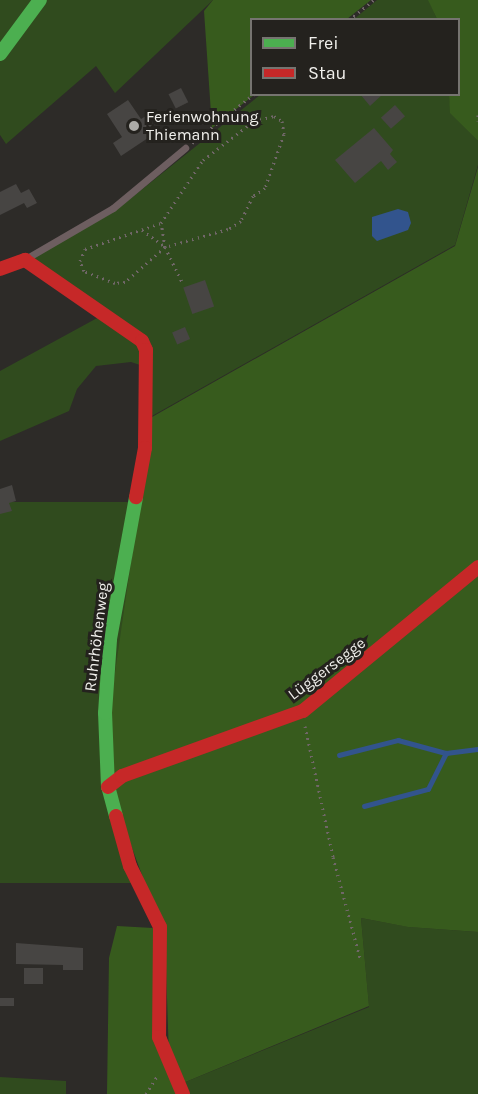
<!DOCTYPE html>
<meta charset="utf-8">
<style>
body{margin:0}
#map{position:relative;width:478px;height:1094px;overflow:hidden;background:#2d2b28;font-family:Karla,sans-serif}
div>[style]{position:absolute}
.green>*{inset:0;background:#304b1e;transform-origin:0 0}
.forest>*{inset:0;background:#375b1d}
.water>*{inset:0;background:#32548d}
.stream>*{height:4.5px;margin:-2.25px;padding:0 2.25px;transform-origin:2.25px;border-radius:2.25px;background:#32548d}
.building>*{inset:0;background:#474543;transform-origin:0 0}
.path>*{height:3px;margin-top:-1.5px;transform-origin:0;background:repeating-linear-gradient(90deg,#716769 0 1.5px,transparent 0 6px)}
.lane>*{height:7px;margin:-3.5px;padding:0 3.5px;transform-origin:3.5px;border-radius:3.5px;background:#6d5e60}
.fast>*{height:14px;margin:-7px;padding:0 7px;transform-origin:7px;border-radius:7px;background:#4caf50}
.jam>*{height:14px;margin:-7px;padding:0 7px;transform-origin:7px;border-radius:7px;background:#c62828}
.dots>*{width:16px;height:16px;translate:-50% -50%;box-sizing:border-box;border:3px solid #24221e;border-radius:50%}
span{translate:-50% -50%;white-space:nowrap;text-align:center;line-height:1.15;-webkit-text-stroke:6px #24221e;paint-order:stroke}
.poi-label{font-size:16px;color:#f1f0ec}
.left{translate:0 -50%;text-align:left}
.street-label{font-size:16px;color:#f1f0ec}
.legend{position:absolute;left:250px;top:18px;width:210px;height:78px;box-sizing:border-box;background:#24221e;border:2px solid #767470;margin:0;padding:8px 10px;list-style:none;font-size:18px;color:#f1f0ec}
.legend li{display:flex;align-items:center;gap:12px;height:30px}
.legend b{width:30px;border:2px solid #767470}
</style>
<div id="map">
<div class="green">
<div style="clip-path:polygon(0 0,38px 0,0 50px)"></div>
<div style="clip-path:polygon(44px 0,213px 0,115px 93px,96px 66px,6px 144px,0 135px,0 58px)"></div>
<div style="clip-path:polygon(377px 0,429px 0,437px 19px,353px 20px)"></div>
<div style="clip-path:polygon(260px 95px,449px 95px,451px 113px,478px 141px,478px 165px,455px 245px,152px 416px,145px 340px,33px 258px,115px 211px)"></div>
<div style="clip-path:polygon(99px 317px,141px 344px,146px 367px,131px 362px,96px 366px,77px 389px,69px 411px,0 441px,0 371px)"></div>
<div style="left:131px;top:502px;width:381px;height:136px;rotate:90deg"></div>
<div style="clip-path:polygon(361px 918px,409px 927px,478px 932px,478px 1094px,188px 1094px,183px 1083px,369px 1007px)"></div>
<div style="clip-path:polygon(0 1077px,66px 1081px,66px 1094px,0 1094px)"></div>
</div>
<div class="forest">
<div style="clip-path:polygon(213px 0,371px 0,347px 19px,252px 20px,254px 95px,212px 128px,204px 11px)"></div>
<div style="clip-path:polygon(428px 0,478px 0,478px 141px,450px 113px,449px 95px,458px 94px,458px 20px,437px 19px)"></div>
<div style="clip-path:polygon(478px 167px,478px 932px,408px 927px,361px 918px,369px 1006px,183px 1083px,169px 1058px,165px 937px,112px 794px,109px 714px,152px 417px,455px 246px)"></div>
<div style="clip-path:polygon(117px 926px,153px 928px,157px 999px,181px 1094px,107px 1094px,109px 958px)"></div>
</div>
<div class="water">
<div style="clip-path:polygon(398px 209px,408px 212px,411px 223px,408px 230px,377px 241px,372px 236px,372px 217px)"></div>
</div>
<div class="stream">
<div style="left:339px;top:755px;width:61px;rotate:-14.3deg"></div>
<div style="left:398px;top:740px;width:50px;rotate:15.2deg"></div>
<div style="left:446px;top:753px;width:32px;rotate:-7deg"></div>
<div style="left:364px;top:806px;width:66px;rotate:-14.9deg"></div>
<div style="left:428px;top:789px;width:40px;rotate:-63.4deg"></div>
</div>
<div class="building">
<div style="left:181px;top:88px;width:16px;height:14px;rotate:63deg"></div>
<div style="clip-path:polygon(360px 94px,383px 94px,370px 106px)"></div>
<div style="clip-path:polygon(128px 100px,141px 119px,146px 116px,157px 132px,121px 156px,113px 143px,122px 137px,107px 114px)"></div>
<div style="left:395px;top:105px;width:15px;height:19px;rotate:48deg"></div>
<div style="clip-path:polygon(374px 128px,393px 150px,390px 154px,397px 162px,388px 170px,381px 161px,355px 183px,335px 160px)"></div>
<div style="clip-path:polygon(16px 184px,21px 193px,29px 189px,37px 203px,27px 208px,24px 203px,0 215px,0 192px)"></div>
<div style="left:205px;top:280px;width:28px;height:23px;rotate:71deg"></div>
<div style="left:185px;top:327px;width:13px;height:14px;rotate:67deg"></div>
<div style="clip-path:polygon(12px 485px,16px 501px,9px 503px,12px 511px,0 514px,0 489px)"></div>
<div style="clip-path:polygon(16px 943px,83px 948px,83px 970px,63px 970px,63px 965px,16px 964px)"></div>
<div style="left:24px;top:968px;width:19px;height:16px"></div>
<div style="left:0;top:998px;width:14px;height:8px"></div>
</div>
<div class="path">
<div style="left:349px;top:20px;width:32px;rotate:-39deg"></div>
<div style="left:478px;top:115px;width:6px;rotate:90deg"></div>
<div style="left:274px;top:116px;width:9px;rotate:32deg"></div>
<div style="left:282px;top:121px;width:13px;rotate:81deg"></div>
<div style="left:284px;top:134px;width:57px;rotate:109.4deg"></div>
<div style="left:265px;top:188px;width:14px;rotate:146deg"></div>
<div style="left:253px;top:196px;width:28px;rotate:116deg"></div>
<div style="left:241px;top:221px;width:15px;rotate:148deg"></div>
<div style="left:228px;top:229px;width:66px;rotate:164.1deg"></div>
<div style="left:165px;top:247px;width:53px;rotate:138.8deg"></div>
<div style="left:125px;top:282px;width:10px;rotate:174deg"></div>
<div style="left:115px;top:283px;width:33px;rotate:-159deg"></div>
<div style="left:84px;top:271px;width:11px;rotate:-112deg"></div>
<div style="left:80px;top:261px;width:13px;rotate:-67deg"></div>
<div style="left:85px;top:249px;width:80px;rotate:-18.9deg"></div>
<div style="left:161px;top:223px;width:76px;rotate:-56.3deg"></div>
<div style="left:203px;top:160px;width:64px;rotate:-37.4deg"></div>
<div style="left:254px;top:121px;width:21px;rotate:-14deg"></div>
<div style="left:192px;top:143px;width:79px;rotate:-38.3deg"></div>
<div style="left:142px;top:230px;width:29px;rotate:36deg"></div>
<div style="left:165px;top:247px;width:24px;rotate:-99deg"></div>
<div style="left:165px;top:247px;width:39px;rotate:64deg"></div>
<div style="left:305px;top:726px;width:134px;rotate:77.9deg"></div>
<div style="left:333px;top:857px;width:105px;rotate:75deg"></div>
<div style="left:146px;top:1094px;width:22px;rotate:-58deg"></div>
</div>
<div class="lane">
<div style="left:27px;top:258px;width:99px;rotate:-30.2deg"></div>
<div style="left:113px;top:208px;width:94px;rotate:-39.8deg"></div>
</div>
<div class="fast">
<div style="left:0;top:54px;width:67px;rotate:-53.5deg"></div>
<div style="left:116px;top:816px;width:30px;rotate:-105deg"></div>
<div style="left:108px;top:787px;width:74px;rotate:-92.3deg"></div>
<div style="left:105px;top:713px;width:74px;rotate:-86.1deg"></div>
<div style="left:110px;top:639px;width:144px;rotate:-79.6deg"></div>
</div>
<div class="jam">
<div style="left:0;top:269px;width:27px;rotate:-20deg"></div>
<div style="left:25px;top:260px;width:142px;rotate:34.7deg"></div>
<div style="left:142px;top:341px;width:10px;rotate:66deg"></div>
<div style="left:146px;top:350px;width:98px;rotate:90.6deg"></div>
<div style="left:145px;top:448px;width:50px;rotate:100.4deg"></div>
<div style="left:108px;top:787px;width:18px;rotate:-38deg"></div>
<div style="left:122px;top:776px;width:192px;rotate:-19.8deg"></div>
<div style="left:303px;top:711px;width:227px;rotate:-39.4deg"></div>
<div style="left:116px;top:816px;width:52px;rotate:74.4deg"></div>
<div style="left:130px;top:866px;width:68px;rotate:63.8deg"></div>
<div style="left:160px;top:927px;width:110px;rotate:90.5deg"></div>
<div style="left:159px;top:1037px;width:62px;rotate:67.2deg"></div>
</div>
<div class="dots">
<div style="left:134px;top:126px;background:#acaba7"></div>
</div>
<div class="poi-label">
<span class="left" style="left:146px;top:126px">Ferienwohnung<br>Thiemann</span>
</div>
<div class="street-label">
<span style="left:97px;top:637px;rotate:-83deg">Ruhrhöhenweg</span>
<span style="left:327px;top:669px;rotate:-37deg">Lüggersegge</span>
</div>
<ul class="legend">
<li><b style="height:8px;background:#4caf50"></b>Frei</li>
<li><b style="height:8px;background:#c62828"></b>Stau</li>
</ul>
</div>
